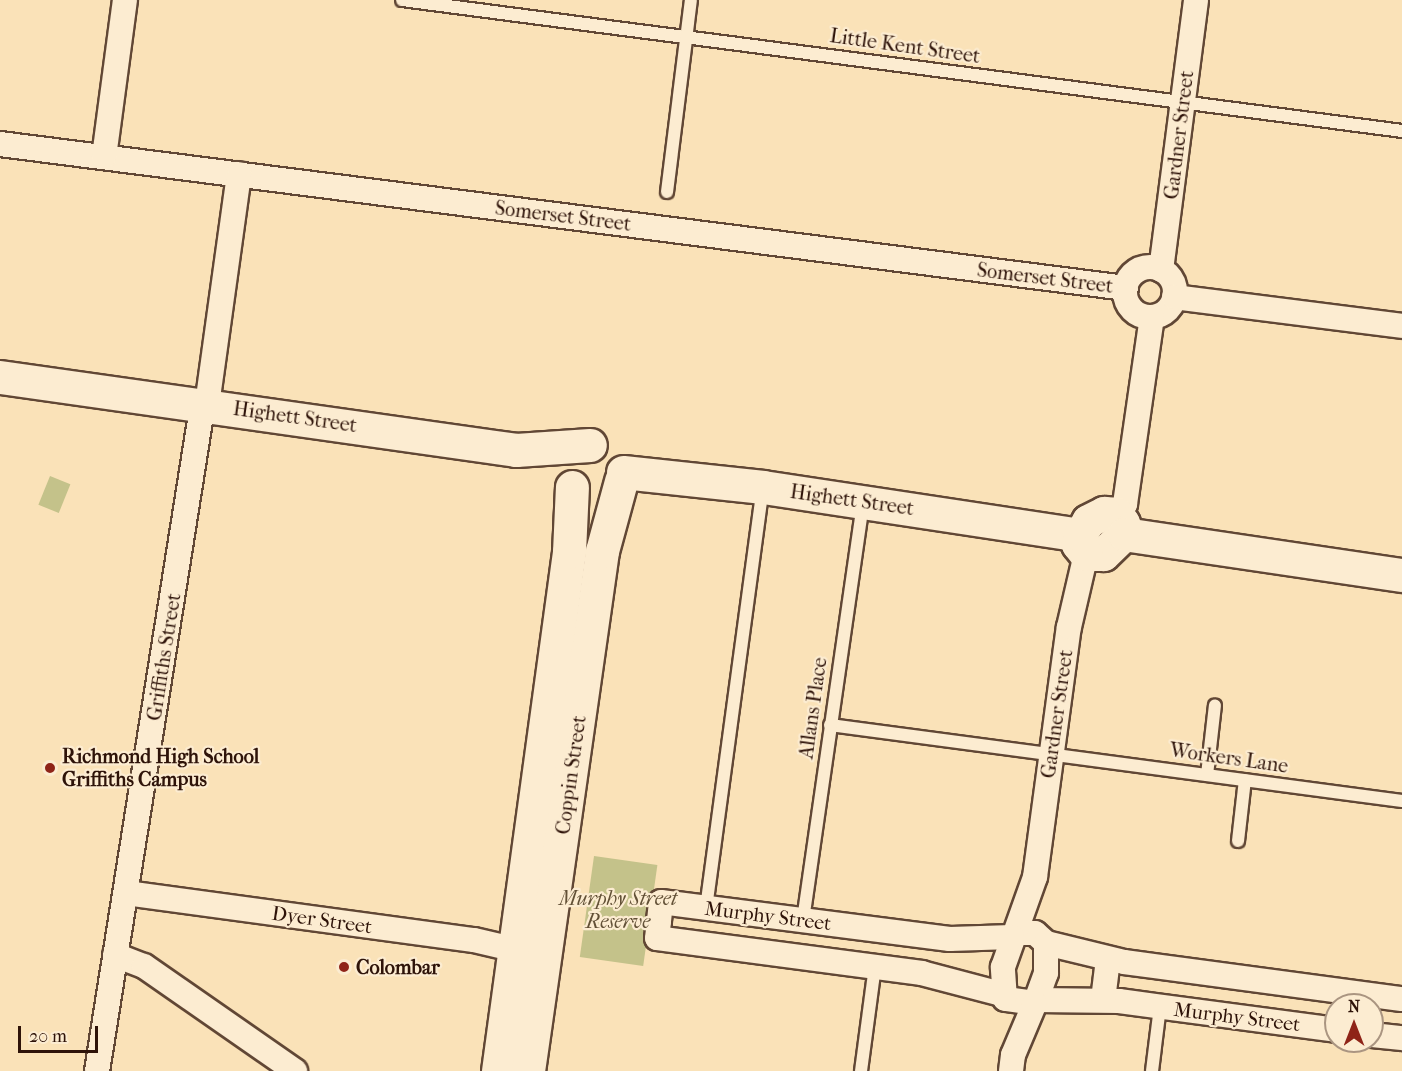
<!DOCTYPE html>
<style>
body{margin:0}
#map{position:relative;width:1402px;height:1071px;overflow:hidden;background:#fae2b8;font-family:"IM FELL French Canon",serif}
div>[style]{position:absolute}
.green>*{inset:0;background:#c4c28a;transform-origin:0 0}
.roads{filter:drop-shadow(2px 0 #614735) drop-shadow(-2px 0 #614735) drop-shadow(0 2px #614735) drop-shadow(0 -2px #614735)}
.lane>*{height:12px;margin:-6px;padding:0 6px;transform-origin:6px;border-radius:6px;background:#fcecd1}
.street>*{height:24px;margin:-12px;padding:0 12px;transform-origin:12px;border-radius:12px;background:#fcecd1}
.street>.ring{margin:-12px;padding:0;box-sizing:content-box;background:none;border:24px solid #fcecd1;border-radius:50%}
.secondary>*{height:33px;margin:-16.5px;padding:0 16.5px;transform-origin:16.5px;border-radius:16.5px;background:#fcecd1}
.dots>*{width:16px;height:16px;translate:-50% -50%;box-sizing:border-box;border:3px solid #fcecd1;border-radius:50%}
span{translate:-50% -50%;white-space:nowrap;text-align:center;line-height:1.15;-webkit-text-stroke:4.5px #fcecd1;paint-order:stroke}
.street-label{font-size:20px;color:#2e1309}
.poi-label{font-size:20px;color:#2e1309;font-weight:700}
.left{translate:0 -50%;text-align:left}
.park-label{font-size:20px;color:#625036;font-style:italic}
.north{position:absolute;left:1324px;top:993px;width:60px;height:60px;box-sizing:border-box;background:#fcecd1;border:2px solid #aa9581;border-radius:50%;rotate:0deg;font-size:16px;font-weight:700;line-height:24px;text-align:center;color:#2e1309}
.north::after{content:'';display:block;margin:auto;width:21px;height:27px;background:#8f2418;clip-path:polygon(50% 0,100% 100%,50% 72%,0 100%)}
.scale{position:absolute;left:18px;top:1026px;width:80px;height:27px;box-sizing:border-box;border:3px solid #2e1309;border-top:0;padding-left:8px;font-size:18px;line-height:21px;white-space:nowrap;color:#2e1309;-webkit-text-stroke:4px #fcecd1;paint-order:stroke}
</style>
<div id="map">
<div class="green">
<div style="left:50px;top:476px;width:22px;height:31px;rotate:22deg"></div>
<div style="left:594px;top:856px;width:64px;height:102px;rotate:8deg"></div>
</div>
<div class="roads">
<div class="lane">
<div style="left:402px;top:0;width:1009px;rotate:7.46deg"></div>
<div style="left:667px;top:192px;width:193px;rotate:-82.9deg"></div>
<div style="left:830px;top:725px;width:577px;rotate:7.57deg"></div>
<div style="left:1207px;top:775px;width:70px;rotate:-83.5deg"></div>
<div style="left:1238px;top:841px;width:61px;rotate:-83.5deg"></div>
<div style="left:706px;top:908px;width:424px;rotate:-82.3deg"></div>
<div style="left:803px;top:920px;width:421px;rotate:-81.8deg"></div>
<div style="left:861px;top:1071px;width:106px;rotate:-82.4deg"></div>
<div style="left:1152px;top:1071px;width:64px;rotate:-82.9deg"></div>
</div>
<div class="street">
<div style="left:0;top:144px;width:1135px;rotate:7.29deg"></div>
<div style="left:104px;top:157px;width:158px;rotate:-82.4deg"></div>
<div class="ring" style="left:1125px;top:267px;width:26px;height:26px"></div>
<div style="left:1161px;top:270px;width:272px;rotate:-82.6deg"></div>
<div style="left:1174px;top:297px;width:230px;rotate:7.2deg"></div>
<div style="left:207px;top:405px;width:233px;rotate:-82.1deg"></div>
<div style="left:1117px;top:514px;width:13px;rotate:-51deg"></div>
<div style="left:1125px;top:504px;width:189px;rotate:-81.8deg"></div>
<div style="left:126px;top:893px;width:351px;rotate:7.7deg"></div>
<div style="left:474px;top:940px;width:44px;rotate:13.1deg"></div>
<div style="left:1017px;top:933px;width:18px"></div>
<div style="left:1035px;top:933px;width:15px;rotate:42deg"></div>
<div style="left:1046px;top:943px;width:30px;rotate:90deg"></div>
<div style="left:1046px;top:973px;width:32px;rotate:110deg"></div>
<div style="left:1035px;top:1003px;width:30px;rotate:-172deg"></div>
<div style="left:1005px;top:999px;width:32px;rotate:-94deg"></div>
<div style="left:1003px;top:967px;width:96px;rotate:-70.4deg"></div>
<div style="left:1035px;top:877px;width:252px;rotate:-82.3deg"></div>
<div style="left:1069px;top:627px;width:75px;rotate:-76.9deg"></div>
<div style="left:1046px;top:943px;width:80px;rotate:13.7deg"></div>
<div style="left:1124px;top:962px;width:280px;rotate:7.6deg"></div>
<div style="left:115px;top:955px;width:31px;rotate:21deg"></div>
<div style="left:144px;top:966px;width:184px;rotate:34.8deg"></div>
<div style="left:1005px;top:995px;width:86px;rotate:-165.2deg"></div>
<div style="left:922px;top:973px;width:267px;rotate:-172.5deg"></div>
<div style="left:657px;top:938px;width:17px;rotate:-83deg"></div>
<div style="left:659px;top:921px;width:19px;rotate:-84deg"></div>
<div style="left:661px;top:902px;width:291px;rotate:7.3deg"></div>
<div style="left:950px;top:939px;width:62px;rotate:-1.8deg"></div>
<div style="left:1037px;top:1000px;width:82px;rotate:0.7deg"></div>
<div style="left:1119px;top:1001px;width:219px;rotate:7.6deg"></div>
<div style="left:1103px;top:1000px;width:41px;rotate:-83deg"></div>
<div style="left:1372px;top:1035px;width:30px;rotate:6deg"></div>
<div style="left:97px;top:1071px;width:658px;rotate:-81deg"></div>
<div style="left:1011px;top:1071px;width:16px;rotate:-83deg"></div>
<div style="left:1013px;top:1055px;width:56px;rotate:-67.1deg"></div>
</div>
<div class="secondary">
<div style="left:0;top:377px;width:521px;rotate:8.05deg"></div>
<div style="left:516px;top:450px;width:74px;rotate:-3.9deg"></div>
<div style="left:623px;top:472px;width:141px;rotate:6.1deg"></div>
<div style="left:763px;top:487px;width:321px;rotate:8.6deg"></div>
<div style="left:1104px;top:513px;width:13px;rotate:4deg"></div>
<div style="left:1117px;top:514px;width:11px;rotate:56deg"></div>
<div style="left:1123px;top:523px;width:11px;rotate:85deg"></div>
<div style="left:1124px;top:534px;width:29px;rotate:136deg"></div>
<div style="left:1103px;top:554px;width:17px;rotate:180deg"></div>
<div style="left:1086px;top:554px;width:13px;rotate:-129deg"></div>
<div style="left:1078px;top:544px;width:9px;rotate:-77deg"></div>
<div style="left:1080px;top:535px;width:16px;rotate:-60deg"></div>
<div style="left:1088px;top:521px;width:18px;rotate:-27deg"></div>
<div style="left:1124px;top:534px;width:281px;rotate:8.4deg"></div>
<div style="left:498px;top:1071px;width:524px;rotate:-82.21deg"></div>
<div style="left:569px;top:552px;width:65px;rotate:-87.4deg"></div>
<div style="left:528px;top:1071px;width:525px;rotate:-81.9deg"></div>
<div style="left:602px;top:551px;width:73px;rotate:-74.8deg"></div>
</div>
</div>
<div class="dots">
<div style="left:50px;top:768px;background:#8f2418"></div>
<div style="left:344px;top:967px;background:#8f2418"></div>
</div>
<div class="street-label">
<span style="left:905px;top:46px;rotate:8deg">Little Kent Street</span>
<span style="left:1179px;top:135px;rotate:-83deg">Gardner Street</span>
<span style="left:563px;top:216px;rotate:7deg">Somerset Street</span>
<span style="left:1045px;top:278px;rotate:7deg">Somerset Street</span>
<span style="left:295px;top:417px;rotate:8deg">Highett Street</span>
<span style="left:852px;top:500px;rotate:8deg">Highett Street</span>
<span style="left:164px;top:657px;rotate:-81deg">Griffiths Street</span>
<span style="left:813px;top:708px;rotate:-82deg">Allans Place</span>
<span style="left:1057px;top:714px;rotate:-82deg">Gardner Street</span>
<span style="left:1229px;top:758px;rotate:8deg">Workers Lane</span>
<span style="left:571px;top:775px;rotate:-82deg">Coppin Street</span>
<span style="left:768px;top:916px;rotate:7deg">Murphy Street</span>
<span style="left:322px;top:920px;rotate:8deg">Dyer Street</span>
<span style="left:1237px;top:1017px;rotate:7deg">Murphy Street</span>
</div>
<div class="poi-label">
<span class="left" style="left:62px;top:768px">Richmond High School<br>Griffiths Campus</span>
<span class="left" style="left:356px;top:967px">Colombar</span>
</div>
<div class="park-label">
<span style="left:618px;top:910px">Murphy Street<br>Reserve</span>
</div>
<div class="north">N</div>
<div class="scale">20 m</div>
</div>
